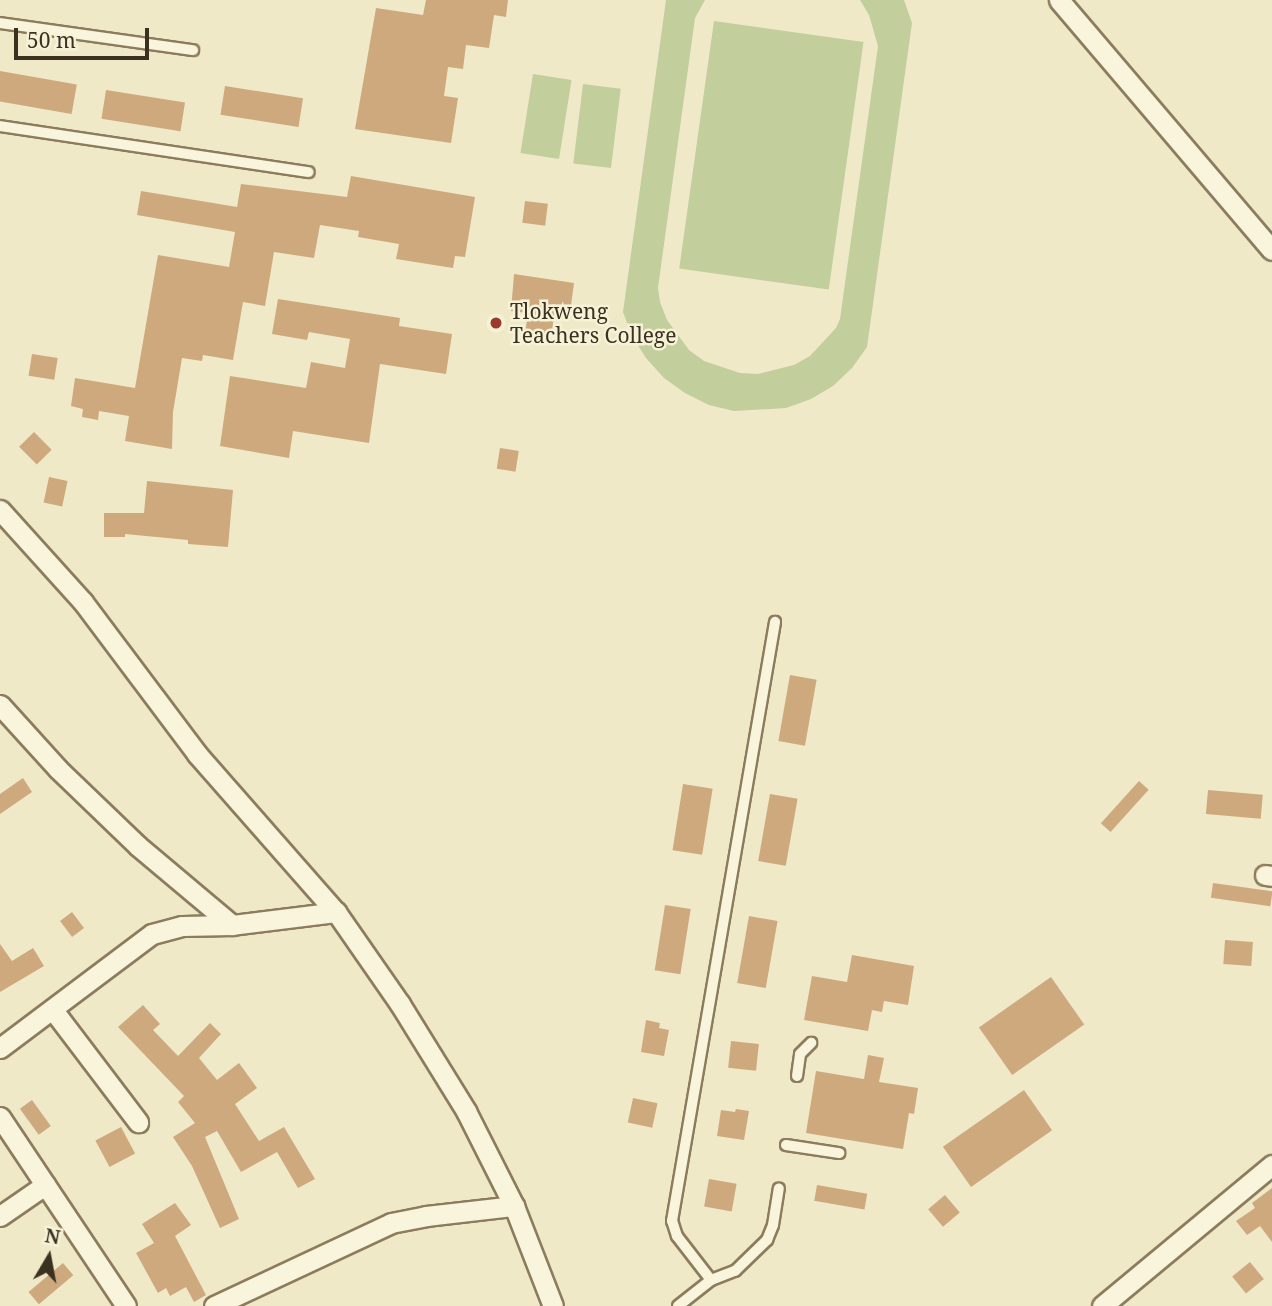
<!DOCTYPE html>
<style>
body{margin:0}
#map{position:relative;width:1272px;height:1306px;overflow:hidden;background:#efe9c8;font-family:"Noto Serif",serif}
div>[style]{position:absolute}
.green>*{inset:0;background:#c2ce9c;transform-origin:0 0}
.building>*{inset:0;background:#cea97e;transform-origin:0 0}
.roads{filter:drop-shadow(2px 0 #8c7c5d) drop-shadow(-2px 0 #8c7c5d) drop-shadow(0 2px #8c7c5d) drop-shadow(0 -2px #8c7c5d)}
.service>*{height:10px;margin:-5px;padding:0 5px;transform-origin:5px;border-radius:5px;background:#f9f4dc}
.minor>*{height:19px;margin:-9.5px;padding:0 9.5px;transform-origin:9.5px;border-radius:9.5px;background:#f9f4dc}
.dots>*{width:19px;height:19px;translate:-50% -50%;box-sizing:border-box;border:4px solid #f6f2d8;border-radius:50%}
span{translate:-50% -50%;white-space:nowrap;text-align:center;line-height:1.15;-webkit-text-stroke:5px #f6f2d8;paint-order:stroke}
.poi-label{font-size:21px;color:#3c3120}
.left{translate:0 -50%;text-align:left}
.north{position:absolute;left:14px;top:1222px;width:70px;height:70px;-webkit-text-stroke:5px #f6f2d8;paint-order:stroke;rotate:10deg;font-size:19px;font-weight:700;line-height:28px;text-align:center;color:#3c3120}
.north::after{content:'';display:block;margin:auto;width:24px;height:32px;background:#3c3120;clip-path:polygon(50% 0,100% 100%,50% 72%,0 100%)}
.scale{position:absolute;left:14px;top:28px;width:135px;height:32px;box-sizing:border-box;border:4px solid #3c3120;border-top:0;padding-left:9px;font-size:21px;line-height:24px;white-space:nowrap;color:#3c3120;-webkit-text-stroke:5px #f6f2d8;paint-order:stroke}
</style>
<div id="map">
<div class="green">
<div style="clip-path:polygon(666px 0,705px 0,695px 18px,658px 288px,660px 302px,667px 320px,689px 350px,704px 361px,740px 373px,758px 374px,794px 365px,810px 356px,836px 328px,840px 319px,878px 46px,869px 15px,860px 0,904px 0,912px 23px,867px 347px,852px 368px,833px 386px,811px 399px,786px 408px,734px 411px,709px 405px,685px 393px,664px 378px,646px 358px,632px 336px,623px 312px)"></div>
<div style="left:714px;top:21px;width:151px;height:250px;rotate:8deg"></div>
<div style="left:533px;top:74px;width:39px;height:80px;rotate:9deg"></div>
<div style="left:583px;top:84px;width:38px;height:80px;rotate:7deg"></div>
</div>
<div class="building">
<div style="clip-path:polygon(426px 0,508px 0,506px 17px,494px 15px,489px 48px,466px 45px,463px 69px,448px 67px,444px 96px,458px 98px,451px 143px,355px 129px,376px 8px,423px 15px)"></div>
<div style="left:0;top:71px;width:78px;height:30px;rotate:10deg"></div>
<div style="left:225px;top:86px;width:79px;height:29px;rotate:9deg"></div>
<div style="left:106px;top:90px;width:80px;height:29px;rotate:9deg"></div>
<div style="clip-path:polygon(351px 176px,475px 197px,465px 257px,455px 256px,453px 268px,396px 259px,399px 244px,358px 237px,359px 231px,320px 225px,314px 258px,274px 252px,265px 306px,243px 302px,233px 360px,203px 355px,202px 361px,182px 358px,173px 412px,172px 449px,125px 441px,129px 416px,99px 411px,98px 420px,82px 417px,83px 409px,71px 406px,75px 378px,135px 388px,158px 255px,229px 267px,235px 232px,137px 215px,141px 191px,237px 207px,241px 184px,347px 197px)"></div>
<div style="left:525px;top:201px;width:23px;height:22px;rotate:7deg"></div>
<div style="clip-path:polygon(514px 274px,574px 283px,570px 313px,555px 310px,551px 337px,525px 334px,528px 313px,511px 311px)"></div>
<div style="clip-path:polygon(278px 299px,400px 318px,399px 326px,452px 334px,446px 374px,380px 364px,369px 443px,293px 431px,289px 458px,220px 446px,230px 376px,306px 388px,311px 362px,345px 368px,350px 339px,309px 332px,307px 340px,272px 334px)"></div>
<div style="left:32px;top:354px;width:26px;height:22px;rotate:9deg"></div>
<div style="left:34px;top:432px;width:25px;height:21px;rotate:45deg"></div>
<div style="left:500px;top:448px;width:19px;height:21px;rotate:9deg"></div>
<div style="left:49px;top:477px;width:19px;height:26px;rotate:12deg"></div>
<div style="clip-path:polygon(147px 481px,233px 490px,228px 547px,188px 544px,188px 540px,125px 534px,125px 537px,104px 537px,104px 513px,144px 513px)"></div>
<div style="left:790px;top:675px;width:27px;height:67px;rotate:10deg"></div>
<div style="clip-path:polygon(23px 778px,32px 792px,0 814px,0 794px)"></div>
<div style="left:1139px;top:781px;width:13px;height:57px;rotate:42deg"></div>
<div style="left:683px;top:784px;width:30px;height:67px;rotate:9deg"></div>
<div style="left:1208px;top:790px;width:55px;height:24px;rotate:5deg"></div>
<div style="left:770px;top:794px;width:28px;height:68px;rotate:10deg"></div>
<div style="left:1213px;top:883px;width:60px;height:15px;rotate:8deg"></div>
<div style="left:665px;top:905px;width:26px;height:66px;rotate:9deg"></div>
<div style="left:72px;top:912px;width:20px;height:15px;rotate:53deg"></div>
<div style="left:749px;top:916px;width:29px;height:68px;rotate:10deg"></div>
<div style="left:1225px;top:940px;width:28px;height:24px;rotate:4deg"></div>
<div style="clip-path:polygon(0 944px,12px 961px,33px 948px,44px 966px,0 992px)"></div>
<div style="clip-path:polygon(852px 955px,914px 966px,908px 1005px,884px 1001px,882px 1012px,872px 1010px,868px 1031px,804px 1020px,812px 976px,847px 982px)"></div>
<div style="left:1051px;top:977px;width:58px;height:88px;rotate:55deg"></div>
<div style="clip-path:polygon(143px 1005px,160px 1024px,153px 1030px,178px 1056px,210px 1023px,221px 1034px,199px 1058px,217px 1080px,239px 1063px,257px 1088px,235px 1104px,259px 1141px,284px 1127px,315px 1179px,298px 1188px,277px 1152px,241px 1172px,217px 1131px,205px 1137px,239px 1219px,220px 1228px,192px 1166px,173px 1137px,195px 1123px,178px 1102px,184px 1096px,118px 1027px)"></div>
<div style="clip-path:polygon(646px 1020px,660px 1023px,659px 1028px,669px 1030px,664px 1056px,641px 1052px)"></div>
<div style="left:731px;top:1041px;width:28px;height:27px;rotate:6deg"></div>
<div style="clip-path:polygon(868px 1055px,884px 1058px,879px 1082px,918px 1088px,914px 1114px,909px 1113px,903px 1149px,806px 1133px,816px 1071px,864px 1079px)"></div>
<div style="left:1024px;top:1090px;width:49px;height:99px;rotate:55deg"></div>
<div style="left:633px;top:1098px;width:25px;height:25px;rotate:12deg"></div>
<div style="left:32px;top:1100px;width:32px;height:15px;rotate:54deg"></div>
<div style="clip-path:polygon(736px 1109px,749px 1111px,744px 1140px,717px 1136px,721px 1110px,735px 1112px)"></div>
<div style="left:121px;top:1127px;width:30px;height:29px;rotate:62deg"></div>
<div style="left:709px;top:1179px;width:28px;height:28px;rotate:10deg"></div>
<div style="left:817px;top:1185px;width:51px;height:16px;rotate:10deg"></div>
<div style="clip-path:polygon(1272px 1188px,1272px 1242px,1260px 1226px,1247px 1235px,1236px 1221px,1255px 1208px,1252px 1203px)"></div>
<div style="left:945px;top:1195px;width:23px;height:22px;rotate:50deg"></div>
<div style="clip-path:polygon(175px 1203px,191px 1225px,175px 1236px,206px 1295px,194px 1302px,186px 1287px,170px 1296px,166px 1288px,158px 1293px,136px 1253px,154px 1243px,142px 1224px)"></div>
<div style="left:1250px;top:1262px;width:22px;height:23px;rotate:51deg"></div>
<div style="left:63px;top:1263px;width:16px;height:45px;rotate:50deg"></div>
</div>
<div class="roads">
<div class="service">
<div style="left:0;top:23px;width:195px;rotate:8deg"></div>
<div style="left:0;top:126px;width:312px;rotate:8.5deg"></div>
<div style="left:797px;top:1076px;width:22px;rotate:-82deg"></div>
<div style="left:800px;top:1054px;width:16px;rotate:-45deg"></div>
<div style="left:786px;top:1145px;width:54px;rotate:8.6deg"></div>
<div style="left:711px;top:1280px;width:56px;rotate:-127.7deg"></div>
<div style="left:677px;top:1236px;width:16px;rotate:-108deg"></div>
<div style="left:672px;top:1221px;width:608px;rotate:-80.24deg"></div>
<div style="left:678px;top:1306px;width:42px;rotate:-38.2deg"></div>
<div style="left:711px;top:1280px;width:26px;rotate:-21deg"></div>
<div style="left:735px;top:1271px;width:45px;rotate:-44.1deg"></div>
<div style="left:767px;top:1240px;width:16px;rotate:-68deg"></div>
<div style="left:773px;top:1225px;width:37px;rotate:-81deg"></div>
</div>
<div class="minor">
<div style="left:1059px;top:0;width:328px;rotate:49.6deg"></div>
<div style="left:0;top:510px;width:124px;rotate:47.9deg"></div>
<div style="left:83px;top:602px;width:190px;rotate:53.1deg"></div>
<div style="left:197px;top:754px;width:210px;rotate:48.7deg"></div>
<div style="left:336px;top:912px;width:112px;rotate:55.2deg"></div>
<div style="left:400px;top:1004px;width:126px;rotate:58.3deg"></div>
<div style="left:466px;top:1111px;width:106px;rotate:63.2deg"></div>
<div style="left:514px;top:1206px;width:107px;rotate:68.7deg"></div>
<div style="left:0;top:705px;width:86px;rotate:47.8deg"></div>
<div style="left:58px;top:769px;width:111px;rotate:43.9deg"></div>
<div style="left:138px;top:846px;width:123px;rotate:40deg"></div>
<div style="left:1265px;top:875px;width:7px;rotate:8deg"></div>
<div style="left:53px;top:1010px;width:141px;rotate:52.8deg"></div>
<div style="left:0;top:1048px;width:190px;rotate:-36.9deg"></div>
<div style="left:152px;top:934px;width:31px;rotate:-15deg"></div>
<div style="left:182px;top:926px;width:50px;rotate:-1.1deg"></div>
<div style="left:232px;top:925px;width:105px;rotate:-7.1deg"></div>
<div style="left:0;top:1117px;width:227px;rotate:56.3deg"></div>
<div style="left:0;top:1216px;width:55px;rotate:-34.6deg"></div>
<div style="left:214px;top:1306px;width:195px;rotate:-25.1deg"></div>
<div style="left:391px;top:1223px;width:36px;rotate:-11deg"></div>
<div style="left:426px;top:1216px;width:89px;rotate:-6.5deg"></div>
<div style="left:1102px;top:1306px;width:221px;rotate:-39.7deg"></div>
</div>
</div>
<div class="dots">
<div style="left:496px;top:323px;background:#9c392c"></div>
</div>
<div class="poi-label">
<span class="left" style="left:510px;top:323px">Tlokweng<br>Teachers College</span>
</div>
<div class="north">N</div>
<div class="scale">50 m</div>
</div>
